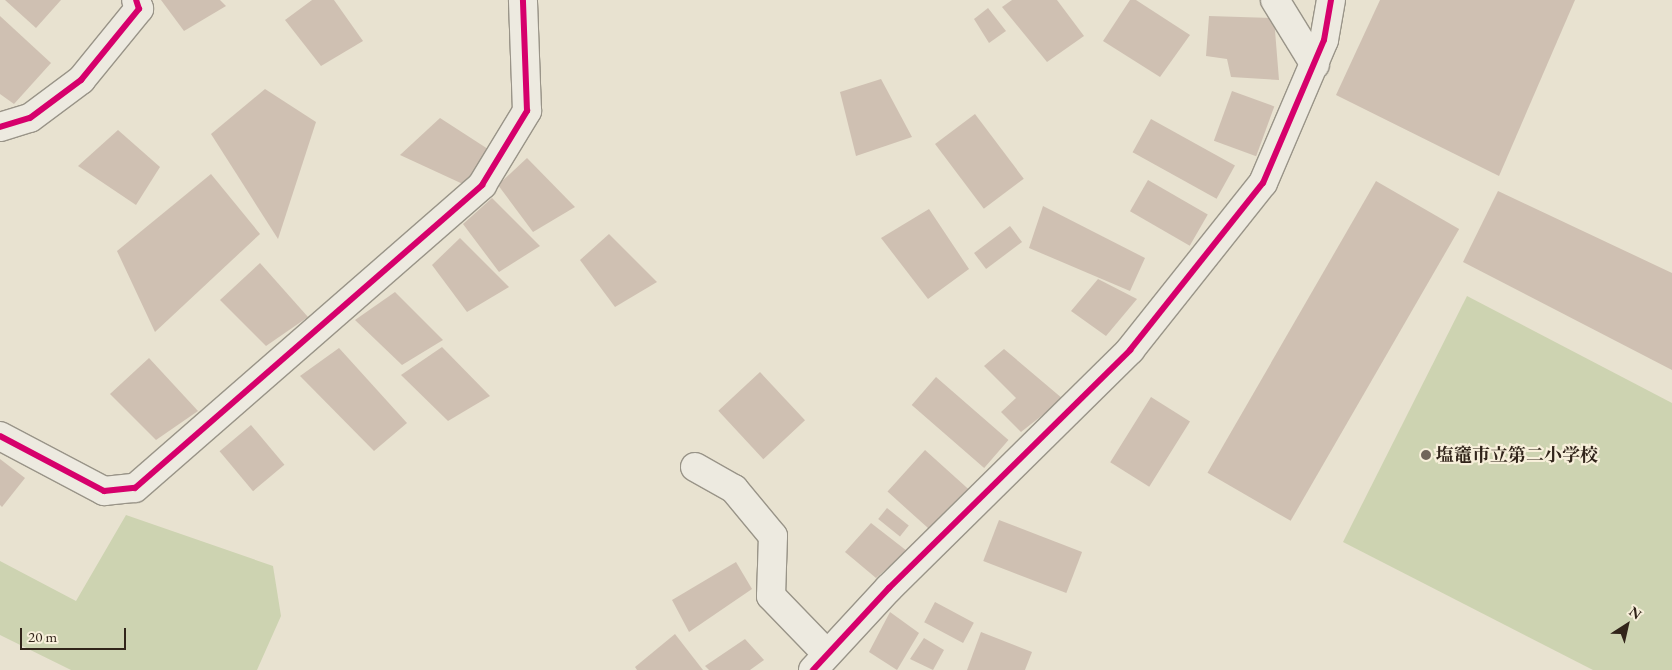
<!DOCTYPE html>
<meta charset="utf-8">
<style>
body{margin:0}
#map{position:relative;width:1672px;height:670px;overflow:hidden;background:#e8e2d0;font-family:"EB Garamond","Noto Serif JP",serif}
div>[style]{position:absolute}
.green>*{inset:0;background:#cdd3b1}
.building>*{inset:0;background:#cfc0b2;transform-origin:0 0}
.roads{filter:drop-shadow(1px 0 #999488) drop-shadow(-1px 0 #999488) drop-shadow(0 1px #999488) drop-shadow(0 -1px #999488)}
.minor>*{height:28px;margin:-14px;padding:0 14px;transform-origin:14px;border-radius:14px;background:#edeae0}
.cycleway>*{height:6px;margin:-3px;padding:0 3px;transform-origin:3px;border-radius:3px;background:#d6006c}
.dots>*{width:14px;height:14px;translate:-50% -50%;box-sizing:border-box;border:2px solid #f7efda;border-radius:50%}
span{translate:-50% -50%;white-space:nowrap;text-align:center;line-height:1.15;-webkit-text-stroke:4.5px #f7efda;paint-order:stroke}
.poi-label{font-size:18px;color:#31241a;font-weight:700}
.left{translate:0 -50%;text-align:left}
.north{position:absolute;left:1602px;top:600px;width:50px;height:50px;-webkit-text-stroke:4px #f7efda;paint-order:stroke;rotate:35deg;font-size:14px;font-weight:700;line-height:20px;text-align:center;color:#31241a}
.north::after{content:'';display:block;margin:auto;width:18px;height:22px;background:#31241a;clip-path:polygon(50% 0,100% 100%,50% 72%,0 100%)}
.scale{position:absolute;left:20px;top:628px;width:106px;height:22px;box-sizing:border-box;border:2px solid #31241a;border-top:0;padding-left:6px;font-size:15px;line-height:18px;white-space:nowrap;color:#31241a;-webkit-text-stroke:4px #f7efda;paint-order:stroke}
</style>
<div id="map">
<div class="green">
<div style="clip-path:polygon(1467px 296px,1672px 403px,1672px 670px,1593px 670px,1343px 542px)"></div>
<div style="clip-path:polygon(126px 515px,273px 566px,281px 616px,257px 670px,71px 670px,0 635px,0 561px,76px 601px)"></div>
</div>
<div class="building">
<div style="clip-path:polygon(5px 0,61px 0,36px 28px)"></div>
<div style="clip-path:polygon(161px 0,220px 0,226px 6px,184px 31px)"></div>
<div style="clip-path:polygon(312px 0,334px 0,363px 41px,321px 66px,285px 20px)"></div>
<div style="clip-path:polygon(1012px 0,1057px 0,1084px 36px,1047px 62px,1002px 7px)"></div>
<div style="clip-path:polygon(1130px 0,1136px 0,1190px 35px,1160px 77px,1103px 41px)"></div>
<div style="clip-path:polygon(1380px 0,1575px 0,1499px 176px,1336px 95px)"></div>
<div style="clip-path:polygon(988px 8px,1006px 31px,989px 43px,974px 19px)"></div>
<div style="clip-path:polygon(0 16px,51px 63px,14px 104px,0 94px)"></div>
<div style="clip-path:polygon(1209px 16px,1274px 18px,1279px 80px,1231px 77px,1227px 59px,1206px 56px)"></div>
<div style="clip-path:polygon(881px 79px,912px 137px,856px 156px,840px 92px)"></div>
<div style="clip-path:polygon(265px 89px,316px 122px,278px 239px,211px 134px)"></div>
<div style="left:1232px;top:91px;width:45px;height:53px;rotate:20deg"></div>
<div style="left:975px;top:114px;width:81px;height:50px;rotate:53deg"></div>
<div style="clip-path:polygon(440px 118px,491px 151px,465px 185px,400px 155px)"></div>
<div style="left:1151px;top:119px;width:96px;height:38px;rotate:29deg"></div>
<div style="clip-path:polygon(118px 130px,160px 167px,136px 205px,78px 166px)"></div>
<div style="clip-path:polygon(527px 158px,575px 207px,533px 232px,498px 185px)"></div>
<div style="clip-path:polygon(211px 174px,260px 234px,155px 332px,117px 251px)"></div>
<div style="left:1148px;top:180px;width:69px;height:36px;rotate:30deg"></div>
<div style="left:1376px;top:181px;width:96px;height:337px;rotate:30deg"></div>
<div style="clip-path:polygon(1498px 191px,1672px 273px,1672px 370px,1463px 262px)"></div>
<div style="clip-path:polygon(492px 198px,540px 246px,499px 272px,463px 224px)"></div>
<div style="clip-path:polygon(1043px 206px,1145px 258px,1130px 291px,1029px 248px)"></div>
<div style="clip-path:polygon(929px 209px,969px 269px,928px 299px,881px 238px)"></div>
<div style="left:1010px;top:226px;width:20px;height:45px;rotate:53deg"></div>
<div style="clip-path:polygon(609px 234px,657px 282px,615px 307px,580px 260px)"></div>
<div style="clip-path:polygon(460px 238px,509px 287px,467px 312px,432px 265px)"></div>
<div style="clip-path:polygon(260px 263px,308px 317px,266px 346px,220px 300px)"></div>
<div style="clip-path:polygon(1098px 279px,1137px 299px,1106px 336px,1071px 311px)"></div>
<div style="clip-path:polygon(395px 292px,443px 340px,402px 365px,355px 320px)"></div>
<div style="clip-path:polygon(442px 347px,490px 396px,448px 421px,401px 375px)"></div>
<div style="clip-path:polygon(339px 348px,407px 423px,374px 451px,300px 376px)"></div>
<div style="clip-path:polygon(1004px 349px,1063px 399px,1021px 432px,1001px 412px,1016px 398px,984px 366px)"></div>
<div style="clip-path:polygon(149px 358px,198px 411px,156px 440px,110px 394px)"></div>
<div style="left:760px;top:372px;width:66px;height:57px;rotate:47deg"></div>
<div style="left:936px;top:377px;width:96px;height:37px;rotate:41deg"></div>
<div style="left:1151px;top:397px;width:46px;height:77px;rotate:32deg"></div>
<div style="left:251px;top:425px;width:52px;height:41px;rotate:50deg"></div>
<div style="left:925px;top:450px;width:62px;height:56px;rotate:42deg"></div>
<div style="clip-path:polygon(0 459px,25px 478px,2px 507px,0 505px)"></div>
<div style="left:887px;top:508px;width:28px;height:14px;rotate:39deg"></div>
<div style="left:999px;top:520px;width:89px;height:44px;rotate:21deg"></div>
<div style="clip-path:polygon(871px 523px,907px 551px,876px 578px,845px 552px)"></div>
<div style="clip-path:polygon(736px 562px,752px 589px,689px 632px,672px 600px)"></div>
<div style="left:935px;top:602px;width:44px;height:23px;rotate:28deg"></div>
<div style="clip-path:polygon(890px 612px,919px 633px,897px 670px,869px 652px)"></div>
<div style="clip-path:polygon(981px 632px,1032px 652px,1025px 670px,967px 670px)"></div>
<div style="clip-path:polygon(675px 634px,703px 670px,637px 670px,635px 667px)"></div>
<div style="clip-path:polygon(924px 638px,944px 650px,933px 670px,910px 659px)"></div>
<div style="clip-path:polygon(745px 639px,764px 660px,750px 670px,709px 670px,705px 666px)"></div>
</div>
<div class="roads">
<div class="minor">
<div style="left:1275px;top:0;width:76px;rotate:58.4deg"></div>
<div style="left:0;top:127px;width:31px;rotate:-17deg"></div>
<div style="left:30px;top:118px;width:64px;rotate:-36.7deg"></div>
<div style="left:81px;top:80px;width:92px;rotate:-50.8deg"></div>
<div style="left:139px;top:9px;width:9px;rotate:-108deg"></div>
<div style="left:0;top:436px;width:118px;rotate:27.9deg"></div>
<div style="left:104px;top:491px;width:31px;rotate:-6deg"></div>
<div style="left:135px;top:488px;width:461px;rotate:-41.1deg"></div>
<div style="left:482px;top:185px;width:87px;rotate:-58.7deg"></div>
<div style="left:527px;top:111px;width:111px;rotate:-92.1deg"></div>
<div style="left:695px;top:467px;width:45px;rotate:29.4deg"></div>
<div style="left:734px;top:489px;width:61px;rotate:50.3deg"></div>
<div style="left:773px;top:536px;width:60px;rotate:91.9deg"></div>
<div style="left:771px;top:596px;width:79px;rotate:46deg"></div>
<div style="left:813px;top:670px;width:112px;rotate:-47.2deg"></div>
<div style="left:889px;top:588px;width:339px;rotate:-44.6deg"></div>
<div style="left:1130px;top:350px;width:213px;rotate:-51.5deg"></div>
<div style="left:1263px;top:183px;width:155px;rotate:-66.9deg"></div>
<div style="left:1324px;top:40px;width:41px;rotate:-80.1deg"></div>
</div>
</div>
<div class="cycleway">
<div style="left:0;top:127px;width:31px;rotate:-17deg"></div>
<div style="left:30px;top:118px;width:64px;rotate:-36.7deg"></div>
<div style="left:81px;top:80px;width:92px;rotate:-50.8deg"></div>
<div style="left:139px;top:9px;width:9px;rotate:-108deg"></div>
<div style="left:0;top:436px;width:118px;rotate:27.9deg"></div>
<div style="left:104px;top:491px;width:31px;rotate:-6deg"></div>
<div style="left:135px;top:488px;width:461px;rotate:-41.1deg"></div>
<div style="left:482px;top:185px;width:87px;rotate:-58.7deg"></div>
<div style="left:527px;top:111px;width:111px;rotate:-92.1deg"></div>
<div style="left:813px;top:670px;width:112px;rotate:-47.2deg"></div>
<div style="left:889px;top:588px;width:339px;rotate:-44.6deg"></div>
<div style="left:1130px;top:350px;width:213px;rotate:-51.5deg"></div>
<div style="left:1263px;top:183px;width:155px;rotate:-66.9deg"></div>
<div style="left:1324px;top:40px;width:41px;rotate:-80.1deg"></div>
</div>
<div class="dots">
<div style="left:1426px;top:455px;background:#71665a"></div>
</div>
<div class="poi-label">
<span class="left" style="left:1436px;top:455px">塩竈市立第二小学校</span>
</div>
<div class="north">N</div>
<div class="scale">20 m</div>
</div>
